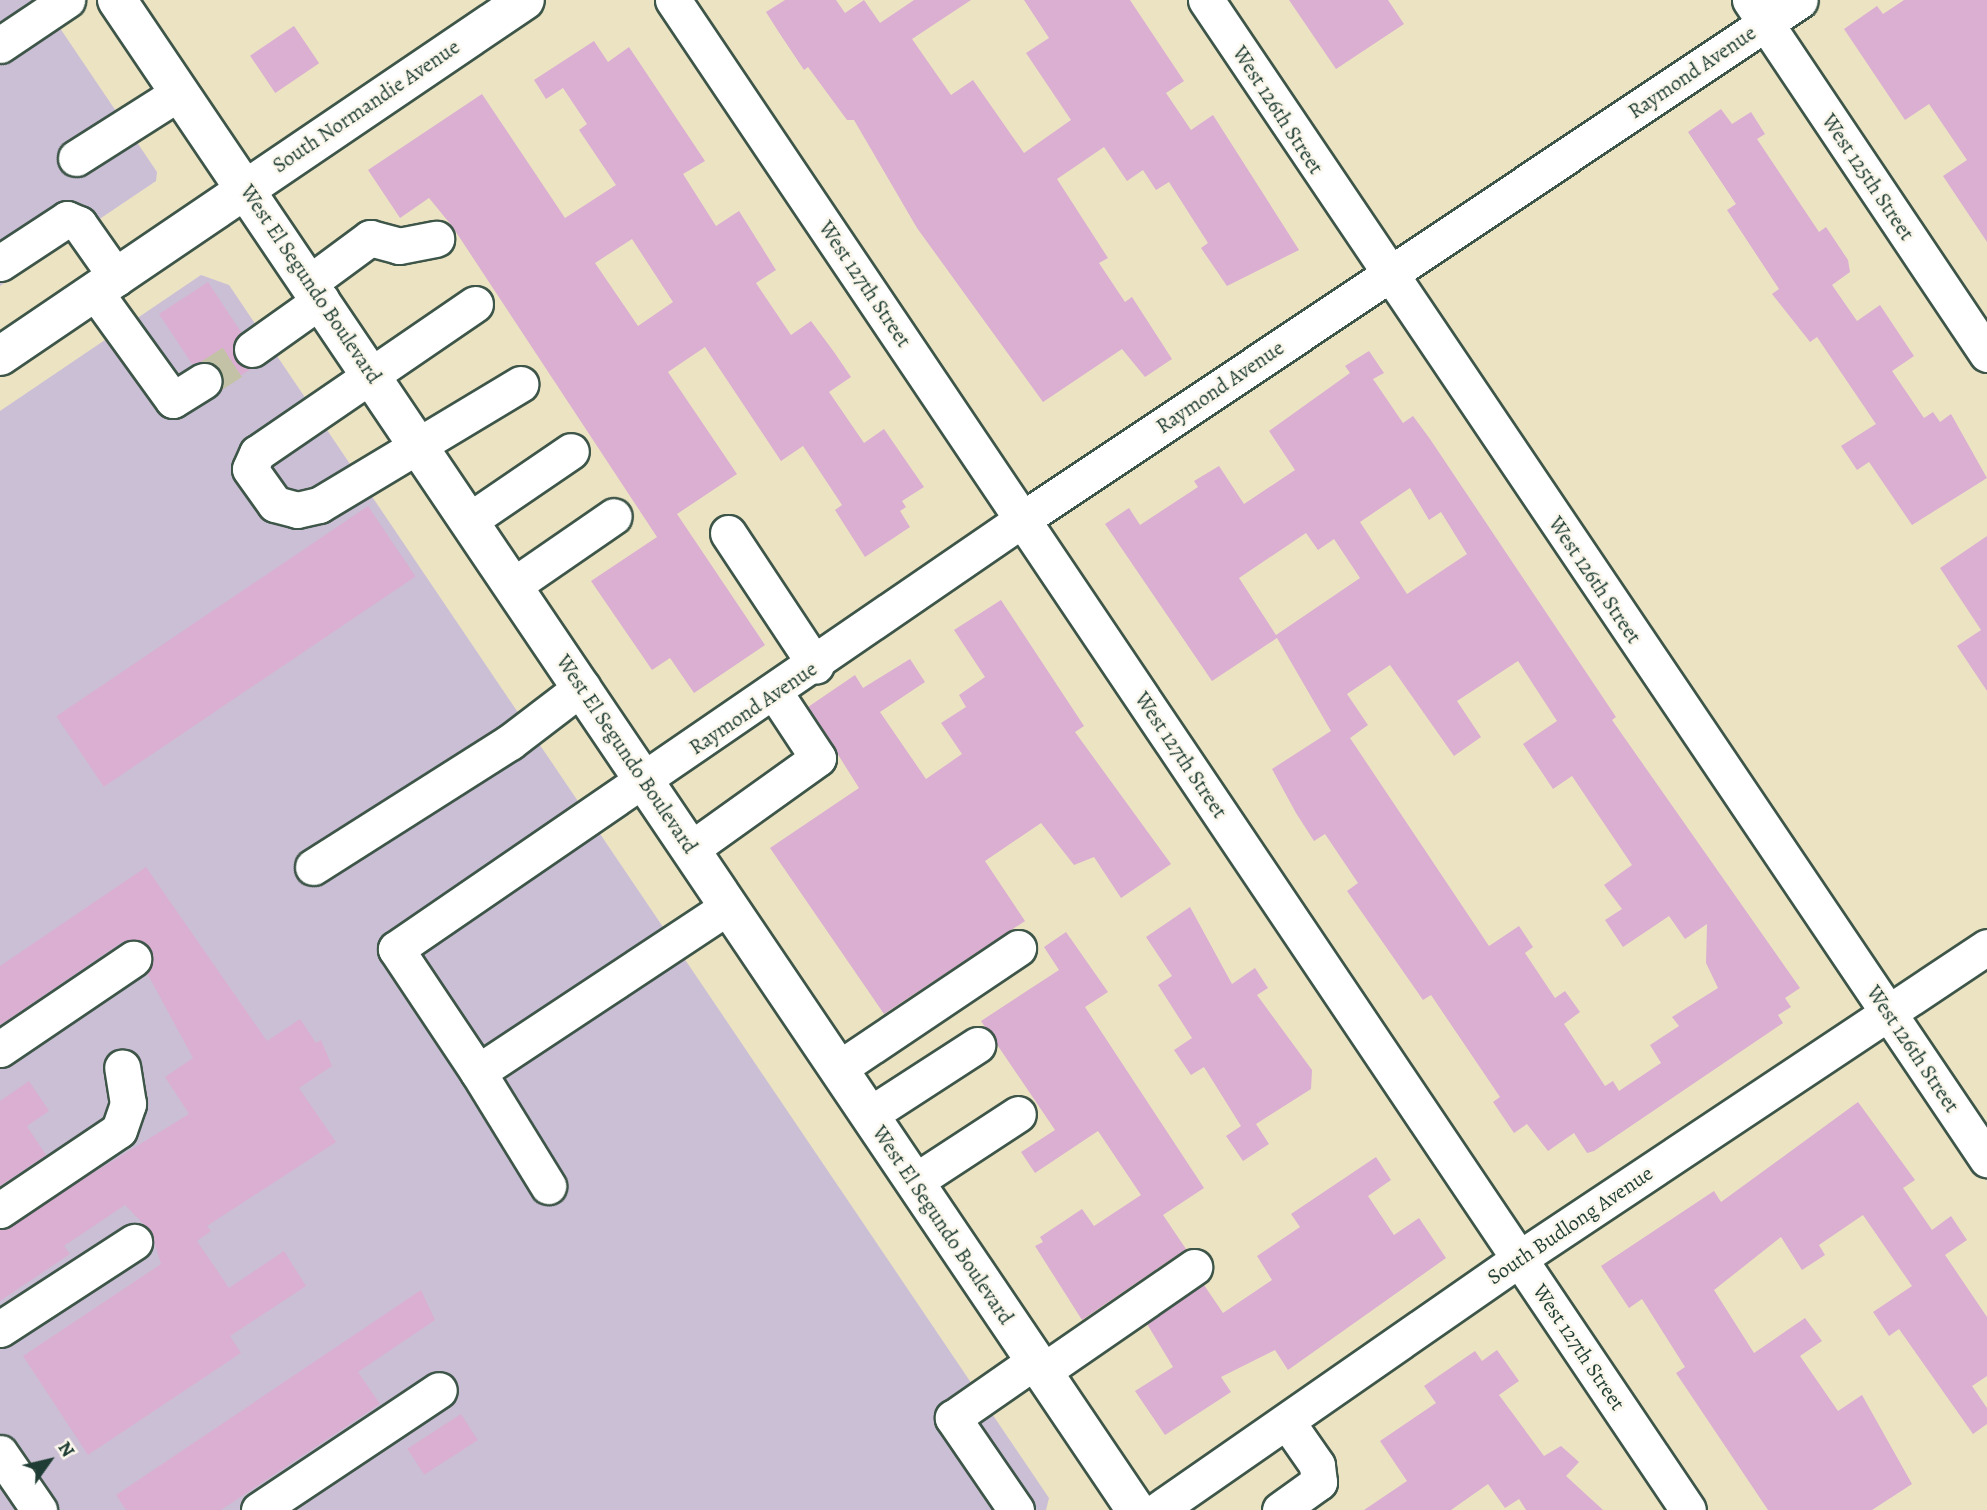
<!DOCTYPE html>
<style>
body{margin:0}
#map{position:relative;width:1987px;height:1510px;overflow:hidden;background:#ece3c3;font-family:Alegreya,serif}
div>[style]{position:absolute}
.industrial>*{inset:0;background:#cbbfd5}
.building>*{inset:0;background:#daafd1;transform-origin:0 0}
.minor-tunnel>*{height:35px;margin-top:-17.5px;transform-origin:0;background:repeating-linear-gradient(90deg,#c3c2a6 0 35px,transparent 0 53px)}
.roads{filter:drop-shadow(2px 0 #3e5649) drop-shadow(-2px 0 #3e5649) drop-shadow(0 2px #3e5649) drop-shadow(0 -2px #3e5649)}
.minor>*{height:35px;margin:-17.5px;padding:0 17.5px;transform-origin:17.5px;border-radius:17.5px;background:#fff}
.major>*{height:38px;margin:-19px;padding:0 19px;transform-origin:19px;border-radius:19px;background:#fff}
span{translate:-50% -50%;white-space:nowrap;text-align:center;line-height:1.15;-webkit-text-stroke:5px #fbf7ec;paint-order:stroke}
.street-label{font-size:21px;color:#1f3d34}
.north{position:absolute;left:14px;top:1426px;width:70px;height:70px;-webkit-text-stroke:5px #fbf7ec;paint-order:stroke;rotate:56deg;font-size:19px;font-weight:700;line-height:28px;text-align:center;color:#1f3d34}
.north::after{content:'';display:block;margin:auto;width:24px;height:32px;background:#1f3d34;clip-path:polygon(50% 0,100% 100%,50% 72%,0 100%)}
</style>
<div id="map">
<div class="industrial">
<div style="clip-path:polygon(0 0,41px 0,157px 172px,156px 181px,0 286px)"></div>
<div style="clip-path:polygon(201px 275px,229px 285px,1049px 1498px,1046px 1510px,0 1510px,0 411px)"></div>
</div>
<div class="building">
<div style="clip-path:polygon(785px 0,836px 0,845px 13px,864px 0,880px 23px,914px 0,971px 0,912px 39px,951px 95px,973px 80px,1024px 153px,1071px 120px,1026px 53px,1049px 38px,1024px 0,1130px 0,1184px 81px,1166px 93px,1191px 130px,1213px 115px,1299px 250px,1227px 286px,1201px 248px,1208px 243px,1169px 182px,1156px 190px,1143px 170px,1127px 181px,1104px 147px,1057px 179px,1108px 258px,1099px 263px,1125px 302px,1132px 297px,1172px 359px,1145px 377px,1122px 349px,1043px 402px,917px 228px,854px 120px,847px 120px,808px 67px,804px 70px,778px 31px,766px 12px)"></div>
<div style="clip-path:polygon(1289px 0,1388px 0,1404px 24px,1336px 69px)"></div>
<div style="clip-path:polygon(1904px 0,1987px 0,1987px 242px,1943px 176px,1967px 160px,1929px 104px,1905px 120px,1844px 29px,1877px 6px,1883px 14px)"></div>
<div style="left:294px;top:26px;width:45px;height:53px;rotate:56deg"></div>
<div style="clip-path:polygon(evenodd,594px 41px,608px 62px,629px 47px,705px 161px,683px 174px,716px 226px,739px 211px,776px 270px,756px 283px,791px 335px,811px 321px,834px 352px,851px 377px,829px 392px,864px 443px,884px 429px,924px 487px,902px 501px,906px 507px,900px 511px,910px 527px,865px 557px,835px 510px,842px 505px,803px 446px,781px 461px,705px 347px,668px 372px,737px 474px,677px 514px,765px 645px,694px 693px,670px 658px,652px 670px,591px 581px,657px 537px,452px 226px,429px 198px,400px 218px,368px 170px,482px 94px,565px 218px,616px 185px,579px 130px,587px 124px,563px 88px,546px 99px,534px 80px,594px 41px,632px 239px,673px 302px,638px 326px,595px 263px,632px 239px)"></div>
<div style="clip-path:polygon(1721px 109px,1732px 124px,1751px 112px,1765px 134px,1757px 139px,1819px 232px,1826px 227px,1848px 260px,1850px 272px,1832px 285px,1857px 321px,1880px 305px,1914px 356px,1892px 371px,1924px 418px,1933px 412px,1940px 422px,1951px 414px,1987px 478px,1912px 525px,1869px 462px,1857px 470px,1841px 446px,1876px 424px,1817px 337px,1810px 342px,1772px 294px,1779px 289px,1727px 210px,1736px 204px,1688px 132px)"></div>
<div style="clip-path:polygon(208px 282px,241px 332px,234px 341px,235px 360px,251px 369px,221px 388px,220px 370px,203px 361px,192px 364px,159px 314px)"></div>
<div style="clip-path:polygon(evenodd,1369px 351px,1384px 373px,1373px 379px,1403px 423px,1413px 416px,1430px 439px,1616px 717px,1612px 720px,1800px 988px,1785px 998px,1791px 1007px,1778px 1015px,1783px 1023px,1594px 1151px,1587px 1153px,1574px 1133px,1548px 1151px,1527px 1124px,1514px 1133px,1493px 1102px,1500px 1097px,1431px 995px,1423px 1000px,1347px 891px,1358px 883px,1325px 834px,1314px 841px,1296px 813px,1272px 769px,1331px 731px,1277px 638px,1212px 681px,1105px 524px,1129px 508px,1140px 525px,1198px 487px,1194px 481px,1219px 466px,1244px 504px,1295px 470px,1269px 431px,1350px 373px,1345px 366px,1369px 351px,1410px 488px,1429px 520px,1441px 512px,1467px 554px,1407px 594px,1360px 522px,1410px 488px,1369px 351px,1306px 533px,1318px 550px,1334px 539px,1360px 578px,1276px 635px,1239px 578px,1306px 533px,1369px 351px,1518px 661px,1557px 721px,1523px 744px,1553px 789px,1572px 776px,1632px 865px,1604px 885px,1622px 909px,1605px 920px,1623px 947px,1669px 916px,1685px 939px,1707px 924px,1706px 963px,1718px 988px,1672px 1017px,1679px 1026px,1650px 1045px,1661px 1063px,1619px 1091px,1613px 1081px,1605px 1086px,1564px 1024px,1580px 1012px,1565px 991px,1555px 998px,1525px 953px,1533px 947px,1519px 926px,1489px 946px,1350px 738px,1368px 725px,1347px 694px,1390px 665px,1454px 756px,1481px 737px,1457px 701px,1518px 661px)"></div>
<div style="left:368px;top:506px;width:85px;height:376px;rotate:56deg"></div>
<div style="clip-path:polygon(1987px 536px,1987px 691px,1957px 646px,1981px 630px,1940px 568px)"></div>
<div style="clip-path:polygon(1001px 600px,1084px 726px,1075px 732px,1171px 864px,1121px 898px,1094px 857px,1074px 865px,1041px 823px,985px 861px,1025px 921px,884px 1014px,770px 848px,859px 788px,808px 707px,855px 675px,863px 688px,910px 659px,925px 682px,880px 712px,926px 779px,962px 754px,941px 723px,966px 707px,959px 695px,985px 677px,954px 630px)"></div>
<div style="clip-path:polygon(146px 867px,267px 1041px,300px 1019px,316px 1043px,321px 1040px,332px 1066px,299px 1088px,336px 1142px,207px 1226px,211px 1231px,197px 1241px,229px 1288px,284px 1251px,306px 1286px,230px 1336px,241px 1353px,88px 1455px,23px 1356px,161px 1264px,151px 1232px,125px 1205px,64px 1246px,70px 1254px,0 1301px,0 1230px,189px 1114px,165px 1077px,193px 1058px,147px 973px,153px 957px,141px 941px,122px 942px,0 1025px,0 966px)"></div>
<div style="clip-path:polygon(1190px 907px,1232px 984px,1255px 968px,1268px 988px,1257px 995px,1312px 1070px,1311px 1089px,1256px 1124px,1269px 1144px,1243px 1161px,1226px 1136px,1241px 1126px,1204px 1067px,1191px 1075px,1174px 1050px,1192px 1038px,1158px 985px,1172px 976px,1146px 937px)"></div>
<div style="clip-path:polygon(1066px 932px,1108px 992px,1085px 1007px,1204px 1188px,1163px 1215px,1186px 1249px,1082px 1320px,1035px 1246px,1043px 1242px,1040px 1237px,1082px 1209px,1094px 1226px,1141px 1195px,1098px 1131px,1035px 1173px,1021px 1152px,1055px 1130px,981px 1021px,1059px 970px,1044px 947px)"></div>
<div style="clip-path:polygon(29px 1081px,49px 1111px,27px 1126px,46px 1155px,0 1186px,0 1101px)"></div>
<div style="clip-path:polygon(1858px 1102px,1915px 1180px,1903px 1188px,1932px 1230px,1951px 1216px,1967px 1240px,1945px 1255px,1987px 1317px,1987px 1376px,1972px 1386px,1987px 1408px,1987px 1424px,1973px 1434px,1899px 1329px,1889px 1336px,1873px 1312px,1912px 1286px,1863px 1215px,1819px 1245px,1825px 1255px,1802px 1270px,1781px 1237px,1714px 1290px,1754px 1353px,1805px 1318px,1822px 1341px,1800px 1356px,1838px 1411px,1862px 1395px,1912px 1484px,1872px 1510px,1768px 1510px,1676px 1373px,1685px 1367px,1642px 1299px,1629px 1308px,1601px 1266px,1714px 1191px,1721px 1202px)"></div>
<div style="clip-path:polygon(1376px 1157px,1391px 1180px,1368px 1196px,1394px 1235px,1419px 1218px,1446px 1258px,1288px 1370px,1275px 1350px,1221px 1377px,1231px 1392px,1165px 1435px,1135px 1391px,1173px 1367px,1147px 1324px,1204px 1285px,1223px 1313px,1272px 1280px,1257px 1256px,1300px 1227px,1291px 1214px)"></div>
<div style="clip-path:polygon(421px 1290px,435px 1320px,358px 1372px,380px 1404px,221px 1510px,126px 1510px,116px 1495px)"></div>
<div style="clip-path:polygon(1497px 1350px,1519px 1381px,1499px 1395px,1544px 1456px,1561px 1446px,1579px 1462px,1566px 1476px,1603px 1510px,1526px 1510px,1519px 1499px,1505px 1508px,1488px 1484px,1451px 1510px,1364px 1510px,1407px 1481px,1380px 1441px,1436px 1403px,1424px 1386px,1475px 1351px,1482px 1361px)"></div>
<div style="left:461px;top:1414px;width:31px;height:64px;rotate:57deg"></div>
</div>
<div class="minor-tunnel">
<div style="left:203px;top:381px;width:59px;rotate:-33.1deg"></div>
</div>
<div class="roads">
<div class="minor">
<div style="left:673px;top:0;width:1819px;rotate:56.09deg"></div>
<div style="left:1206px;top:0;width:1398px;rotate:56.03deg"></div>
<div style="left:1750px;top:0;width:426px;rotate:56.2deg"></div>
<div style="left:0;top:45px;width:81px;rotate:-33.9deg"></div>
<div style="left:76px;top:158px;width:123px;rotate:-32.4deg"></div>
<div style="left:0;top:263px;width:80px;rotate:-33.3deg"></div>
<div style="left:67px;top:219px;width:13px;rotate:23deg"></div>
<div style="left:79px;top:224px;width:66px;rotate:54.9deg"></div>
<div style="left:309px;top:283px;width:76px;rotate:-36.4deg"></div>
<div style="left:370px;top:238px;width:30px;rotate:15deg"></div>
<div style="left:399px;top:246px;width:38px;rotate:-11deg"></div>
<div style="left:95px;top:292px;width:133px;rotate:54.2deg"></div>
<div style="left:173px;top:400px;width:36px;rotate:-32deg"></div>
<div style="left:475px;top:304px;width:264px;rotate:145.6deg"></div>
<div style="left:257px;top:453px;width:17px;rotate:114deg"></div>
<div style="left:250px;top:469px;width:43px;rotate:54.5deg"></div>
<div style="left:275px;top:504px;width:23px;rotate:15deg"></div>
<div style="left:297px;top:510px;width:23px;rotate:-13deg"></div>
<div style="left:319px;top:505px;width:235px;rotate:-31deg"></div>
<div style="left:252px;top:349px;width:85px;rotate:-35.4deg"></div>
<div style="left:470px;top:520px;width:122px;rotate:-34.3deg"></div>
<div style="left:728px;top:533px;width:159px;rotate:56.5deg"></div>
<div style="left:514px;top:585px;width:121px;rotate:-34.6deg"></div>
<div style="left:691px;top:849px;width:156px;rotate:-35.6deg"></div>
<div style="left:818px;top:758px;width:78px;rotate:-123.5deg"></div>
<div style="left:313px;top:867px;width:233px;rotate:-32.4deg"></div>
<div style="left:510px;top:742px;width:91px;rotate:-37.4deg"></div>
<div style="left:729px;top:906px;width:301px;rotate:146.5deg"></div>
<div style="left:478px;top:1072px;width:148px;rotate:-123.7deg"></div>
<div style="left:396px;top:949px;width:760px;rotate:-34.44deg"></div>
<div style="left:1023px;top:519px;width:934px;rotate:-33.74deg"></div>
<div style="left:0;top:1049px;width:161px;rotate:-34.1deg"></div>
<div style="left:838px;top:1069px;width:217px;rotate:-33.9deg"></div>
<div style="left:478px;top:1072px;width:134px;rotate:58.4deg"></div>
<div style="left:869px;top:1115px;width:129px;rotate:-32.9deg"></div>
<div style="left:914px;top:1182px;width:124px;rotate:-33.2deg"></div>
<div style="left:0;top:1210px;width:143px;rotate:-33.9deg"></div>
<div style="left:119px;top:1130px;width:28px;rotate:-71deg"></div>
<div style="left:128px;top:1104px;width:37px;rotate:-99deg"></div>
<div style="left:0;top:1329px;width:160px;rotate:-33deg"></div>
<div style="left:1042px;top:1372px;width:185px;rotate:-34.6deg"></div>
<div style="left:0;top:1453px;width:69px;rotate:55.6deg"></div>
<div style="left:259px;top:1510px;width:216px;rotate:-33.7deg"></div>
<div style="left:1016px;top:1510px;width:112px;rotate:-124.4deg"></div>
<div style="left:953px;top:1418px;width:100px;rotate:-34.8deg"></div>
<div style="left:1158px;top:1510px;width:441px;rotate:-34.8deg"></div>
<div style="left:1520px;top:1258px;width:561px;rotate:-33.66deg"></div>
<div style="left:1280px;top:1510px;width:48px;rotate:-35.7deg"></div>
<div style="left:1319px;top:1482px;width:17px;rotate:-97deg"></div>
<div style="left:1317px;top:1465px;width:52px;rotate:-124.9deg"></div>
</div>
<div class="major">
<div style="left:117px;top:0;width:1822px;rotate:55.99deg"></div>
<div style="left:0;top:356px;width:634px;rotate:-34.14deg"></div>
</div>
</div>
<div class="street-label">
<span style="left:1692px;top:72px;rotate:-34deg">Raymond Avenue</span>
<span style="left:366px;top:106px;rotate:-34deg">South Normandie Avenue</span>
<span style="left:1278px;top:110px;rotate:57deg">West 126th Street</span>
<span style="left:1868px;top:177px;rotate:56deg">West 125th Street</span>
<span style="left:311px;top:284px;rotate:56deg">West El Segundo Boulevard</span>
<span style="left:865px;top:284px;rotate:56deg">West 127th Street</span>
<span style="left:1220px;top:387px;rotate:-34deg">Raymond Avenue</span>
<span style="left:1595px;top:580px;rotate:56deg">West 126th Street</span>
<span style="left:753px;top:708px;rotate:-34deg">Raymond Avenue</span>
<span style="left:627px;top:754px;rotate:56deg">West El Segundo Boulevard</span>
<span style="left:1181px;top:755px;rotate:56deg">West 127th Street</span>
<span style="left:1913px;top:1049px;rotate:56deg">West 126th Street</span>
<span style="left:943px;top:1225px;rotate:56deg">West El Segundo Boulevard</span>
<span style="left:1570px;top:1225px;rotate:-34deg">South Budlong Avenue</span>
<span style="left:1579px;top:1347px;rotate:56deg">West 127th Street</span>
</div>
<div class="north">N</div>
</div>
